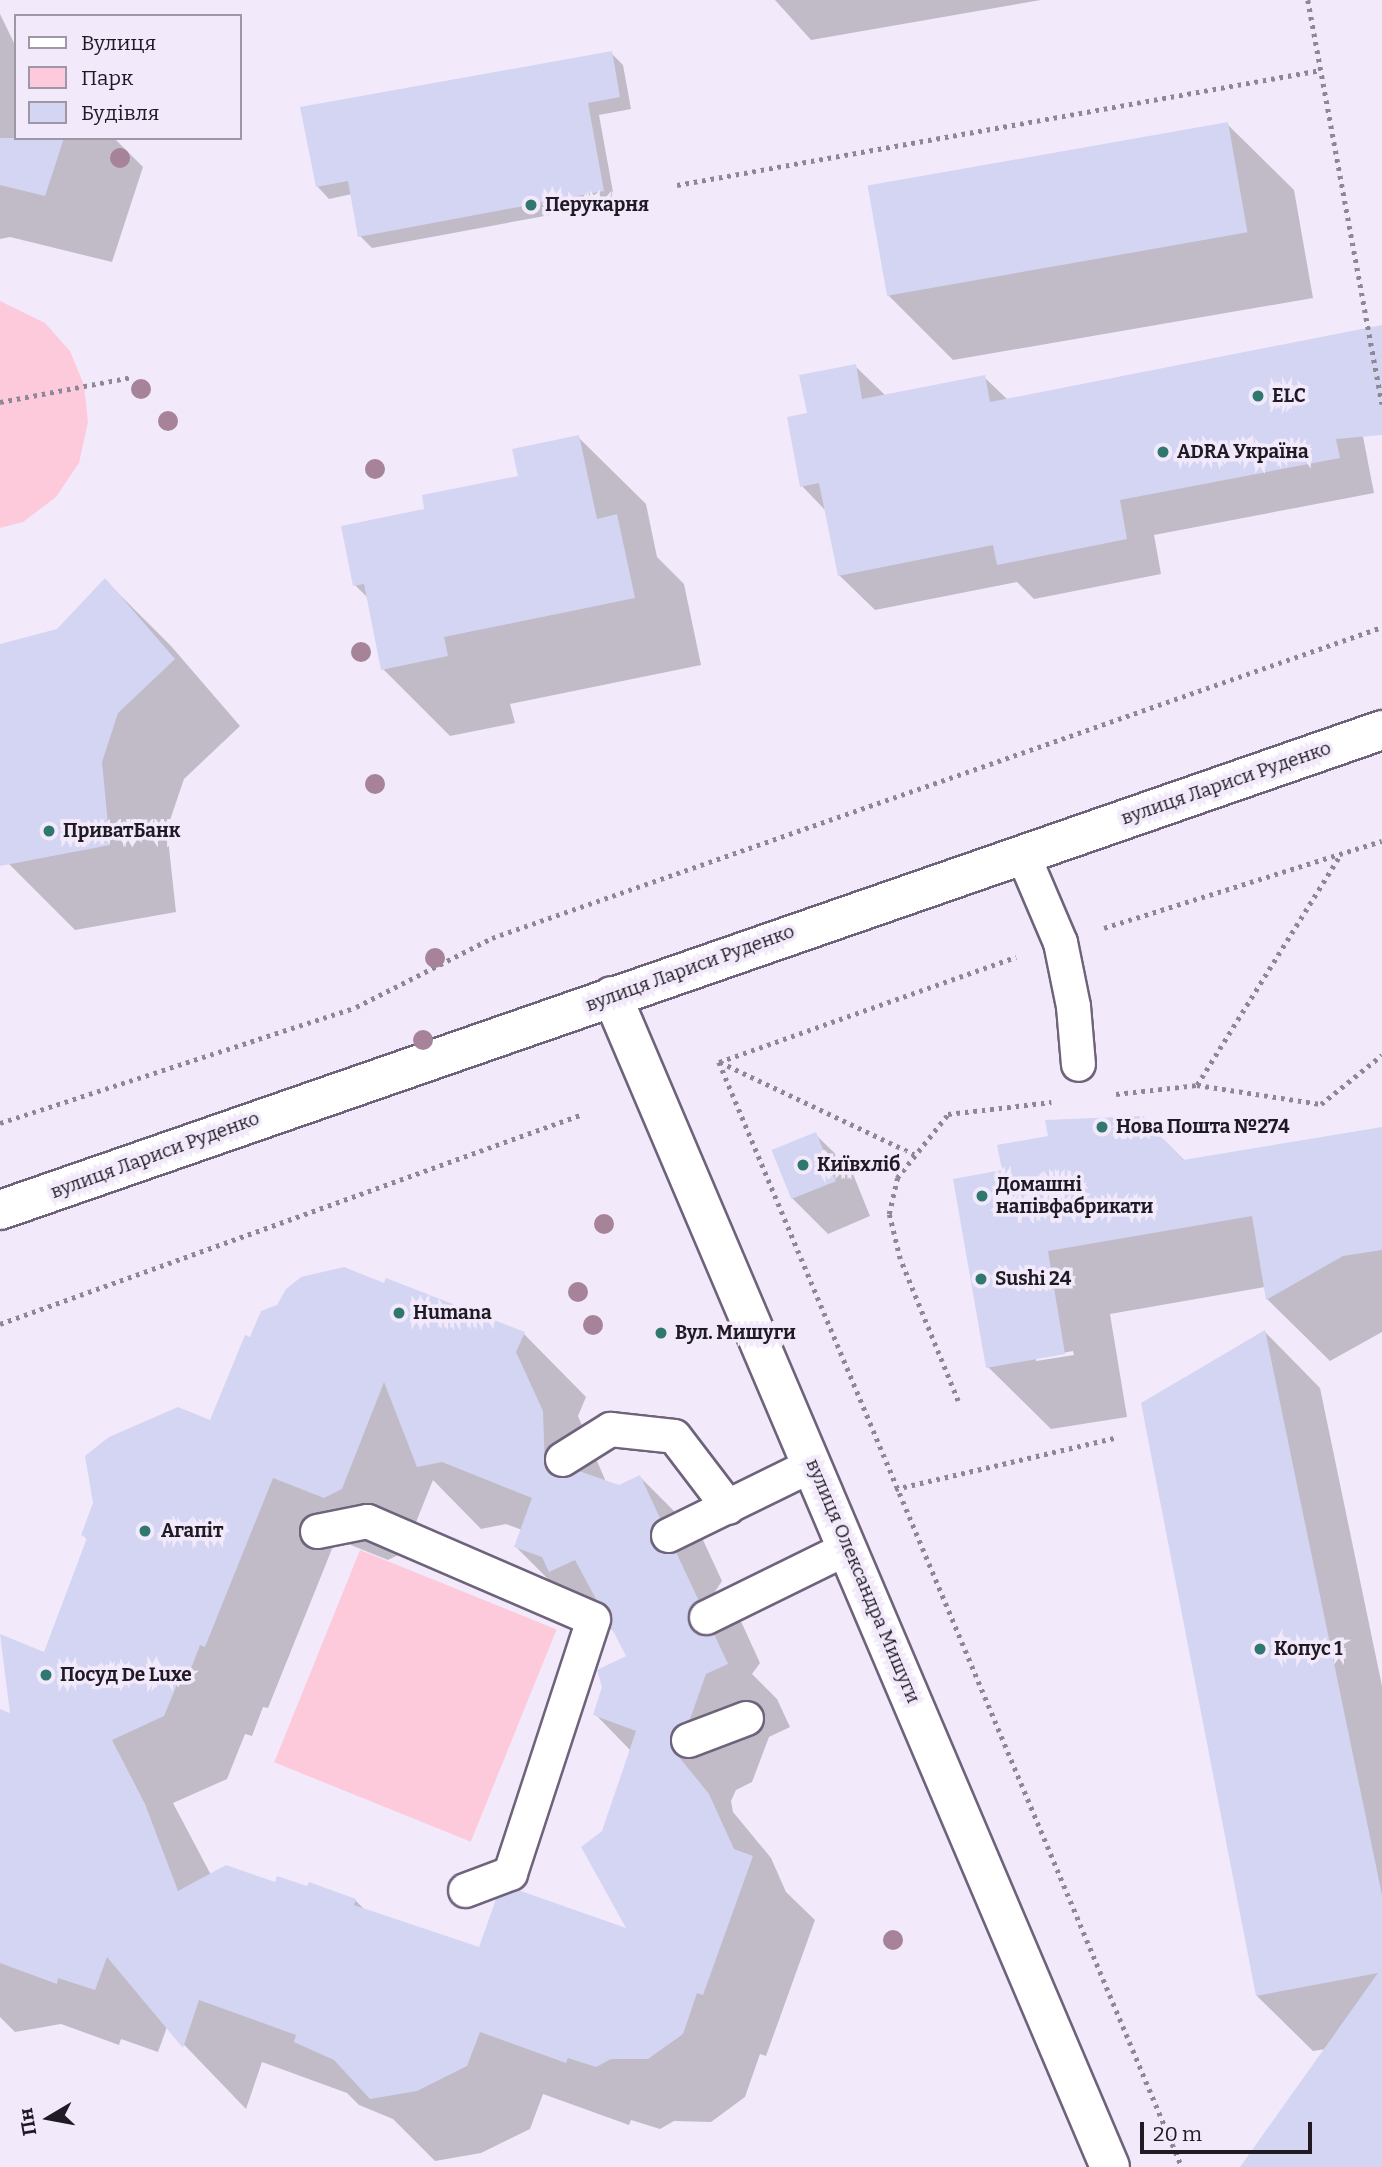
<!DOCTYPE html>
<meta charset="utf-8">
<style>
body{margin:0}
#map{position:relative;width:1382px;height:2167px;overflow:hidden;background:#f2eafb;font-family:Bitter,serif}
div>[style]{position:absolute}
.green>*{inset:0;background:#fdcadc;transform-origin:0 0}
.shadow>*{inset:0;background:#0003}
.building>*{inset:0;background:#d3d5f3;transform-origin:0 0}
.path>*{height:4.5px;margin-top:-2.25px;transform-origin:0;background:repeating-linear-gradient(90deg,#8e8895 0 3.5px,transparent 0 8.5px)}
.roads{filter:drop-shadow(2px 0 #6f637c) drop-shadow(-2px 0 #6f637c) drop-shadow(0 2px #6f637c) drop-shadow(0 -2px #6f637c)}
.lane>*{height:33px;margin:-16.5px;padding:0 16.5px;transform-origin:16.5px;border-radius:16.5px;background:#fff}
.street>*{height:38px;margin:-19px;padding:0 19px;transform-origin:19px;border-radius:19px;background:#fff}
.trees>*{width:20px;height:20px;margin:-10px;border-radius:50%;background:#a78399}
.dots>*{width:19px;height:19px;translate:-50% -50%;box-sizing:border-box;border:4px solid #f2eafb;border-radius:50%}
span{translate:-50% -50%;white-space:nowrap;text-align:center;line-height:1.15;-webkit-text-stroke:7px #f2eafb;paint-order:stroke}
.poi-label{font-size:19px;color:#1f1a24;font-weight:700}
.left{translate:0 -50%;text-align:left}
.street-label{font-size:19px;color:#1f1a24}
.legend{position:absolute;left:14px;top:14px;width:228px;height:126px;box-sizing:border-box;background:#f2eafb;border:2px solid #9e97a5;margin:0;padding:9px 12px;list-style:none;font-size:21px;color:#1f1a24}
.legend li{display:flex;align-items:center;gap:14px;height:35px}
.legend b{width:35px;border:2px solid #9e97a5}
.north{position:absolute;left:14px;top:2083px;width:70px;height:70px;-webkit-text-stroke:5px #f2eafb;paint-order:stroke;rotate:260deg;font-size:19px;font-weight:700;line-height:28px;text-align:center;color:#1f1a24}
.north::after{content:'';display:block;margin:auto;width:24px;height:32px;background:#1f1a24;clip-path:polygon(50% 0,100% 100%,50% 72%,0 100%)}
.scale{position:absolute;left:1140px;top:2122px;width:172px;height:32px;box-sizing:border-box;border:4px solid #1f1a24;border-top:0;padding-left:9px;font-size:21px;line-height:24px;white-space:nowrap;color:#1f1a24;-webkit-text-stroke:5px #f2eafb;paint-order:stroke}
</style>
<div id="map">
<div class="green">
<div style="clip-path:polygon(0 301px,45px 323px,70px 351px,84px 385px,88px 422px,79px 463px,56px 497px,23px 522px,0 528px)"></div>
<div style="left:360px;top:1550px;width:212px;height:229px;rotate:22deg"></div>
</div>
<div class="shadow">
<div style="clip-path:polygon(775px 0,1041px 0,811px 40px)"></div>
<div style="clip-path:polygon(0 14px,16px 47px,16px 138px,114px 138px,143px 167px,112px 262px,10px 237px,0 239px)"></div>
<div style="clip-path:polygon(611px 53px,623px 65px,631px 109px,599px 115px,615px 203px,372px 248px,360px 236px,352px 194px,329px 199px,317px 186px)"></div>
<div style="clip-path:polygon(1227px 124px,1294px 190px,1313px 298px,953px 360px,887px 294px)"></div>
<div style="clip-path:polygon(855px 366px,886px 396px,984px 377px,1008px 400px,1351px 375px,1374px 493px,1154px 535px,1161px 574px,1034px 599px,1017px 582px,875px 610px,839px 575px,826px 511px,802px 486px,809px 414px)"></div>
<div style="clip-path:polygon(578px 437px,646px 504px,657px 557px,684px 584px,701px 665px,510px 704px,515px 723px,450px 736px,383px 669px,369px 599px,355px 585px,426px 510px,520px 477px)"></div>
<div style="clip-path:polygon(105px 580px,171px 646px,240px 726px,184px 779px,167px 829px,176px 912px,75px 930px,8px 863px,0 839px,0 646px,58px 630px)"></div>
<div style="clip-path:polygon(evenodd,1142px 1118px,1185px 1161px,1382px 1129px,1382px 1332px,1330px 1361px,1267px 1299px,1265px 1287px,1110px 1314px,1127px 1417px,1051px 1429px,988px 1367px,1004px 1172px,1142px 1118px,1073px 1351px,1074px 1355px,1036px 1361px,1036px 1358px,1073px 1351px)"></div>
<div style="clip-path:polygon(815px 1134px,851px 1169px,870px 1216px,828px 1234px,792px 1198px)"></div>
<div style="clip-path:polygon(1265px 1332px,1320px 1388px,1382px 1686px,1382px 2167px,1256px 2167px,1326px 2049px,1313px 2051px,1257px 1996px)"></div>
<div style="clip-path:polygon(evenodd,524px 1334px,586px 1397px,578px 1416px,606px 1482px,619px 1487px,640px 1477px,703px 1540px,722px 1581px,714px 1593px,739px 1617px,760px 1663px,752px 1674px,777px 1699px,790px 1727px,769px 1737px,752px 1782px,736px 1790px,731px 1801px,733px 1812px,771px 1858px,786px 1892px,815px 1920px,766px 2056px,760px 2054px,745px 2097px,711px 2122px,674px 2121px,660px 2129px,631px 2120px,629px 2125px,543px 2094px,530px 2129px,481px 2153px,435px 2161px,393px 2119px,359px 2105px,347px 2093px,262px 2062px,246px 2109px,167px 2027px,158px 2052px,121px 2039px,119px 2045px,61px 2024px,15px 2032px,0 2017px,0 1745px,45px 1654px,88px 1540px,83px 1535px,211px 1422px,524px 1334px,433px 1480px,481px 1529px,506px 1524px,522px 1530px,516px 1547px,579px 1610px,594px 1615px,616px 1633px,629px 1657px,595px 1714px,631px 1751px,603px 1832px,629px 1931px,480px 1949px,366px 1911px,355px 1900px,211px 1875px,173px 1803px,227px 1779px,245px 1734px,252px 1736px,263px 1707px,268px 1708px,336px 1539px,388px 1560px,404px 1552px,433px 1480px)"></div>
</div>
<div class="building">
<div style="clip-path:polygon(612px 51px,620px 97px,588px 103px,604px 191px,358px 237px,348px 181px,316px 187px,300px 107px)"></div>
<div style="left:1228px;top:122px;width:112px;height:366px;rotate:80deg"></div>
<div style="clip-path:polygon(0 138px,64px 138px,45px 196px,0 185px)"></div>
<div style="clip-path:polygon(1382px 325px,1382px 435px,1336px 439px,1340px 458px,1120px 500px,1127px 539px,997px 565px,993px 545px,838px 576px,819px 483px,800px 487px,787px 417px,807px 413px,799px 375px,856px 364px,862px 399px,985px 375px,990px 402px)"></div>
<div style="clip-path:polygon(579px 435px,597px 519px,617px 514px,635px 598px,444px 637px,448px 656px,381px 670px,364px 584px,353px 586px,341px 526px,424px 509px,422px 495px,518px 476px,512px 449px)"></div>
<div style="clip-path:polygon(105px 578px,175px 659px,118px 713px,102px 762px,110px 845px,0 866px,0 644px,57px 629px)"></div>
<div style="clip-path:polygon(1143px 1116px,1183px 1160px,1382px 1127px,1382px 1250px,1343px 1256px,1266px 1300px,1252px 1216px,1048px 1251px,1065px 1354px,986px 1368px,953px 1179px,1002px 1170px,997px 1145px,1048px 1136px,1045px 1120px)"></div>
<div style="left:816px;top:1132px;width:53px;height:48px;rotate:68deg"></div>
<div style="clip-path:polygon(evenodd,344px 1267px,384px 1283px,386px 1278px,525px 1332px,516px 1352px,543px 1411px,545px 1469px,562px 1478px,579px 1471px,619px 1485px,640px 1475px,660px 1518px,652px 1525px,650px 1543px,658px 1551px,676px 1552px,698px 1599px,690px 1607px,689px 1625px,696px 1633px,714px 1634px,728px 1664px,706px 1674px,690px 1719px,673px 1728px,670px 1746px,709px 1794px,734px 1849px,753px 1856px,703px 1995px,697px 1993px,683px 2034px,648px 2059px,611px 2059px,596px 2067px,568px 2058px,566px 2063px,480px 2032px,467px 2066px,417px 2091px,370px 2099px,334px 2060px,294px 2042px,296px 2035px,199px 2000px,183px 2048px,107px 1957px,95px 1990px,58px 1978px,57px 1984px,0 1963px,0 1709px,10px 1713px,0 1634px,44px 1652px,87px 1538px,81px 1535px,93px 1503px,85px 1456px,109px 1437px,178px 1407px,210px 1420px,245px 1335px,250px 1337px,261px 1311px,277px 1305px,286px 1289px,301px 1277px,344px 1267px,384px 1382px,417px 1467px,442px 1462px,532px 1498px,514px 1547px,542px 1557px,549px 1572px,575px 1560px,596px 1599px,612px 1615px,611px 1627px,626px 1656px,597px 1670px,602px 1687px,593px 1715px,636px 1731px,602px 1831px,581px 1847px,626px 1928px,518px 1890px,496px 1899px,479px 1947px,354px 1905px,356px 1899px,309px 1882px,307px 1886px,277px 1876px,275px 1882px,226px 1865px,178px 1891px,145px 1804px,112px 1740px,164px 1716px,182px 1672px,189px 1674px,200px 1645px,205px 1647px,273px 1478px,324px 1498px,342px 1489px,384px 1382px)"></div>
<div style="clip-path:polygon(1265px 1330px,1382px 1895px,1382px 2167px,1240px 2167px,1378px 1973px,1256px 1996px,1141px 1403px)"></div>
</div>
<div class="path">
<div style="left:1308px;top:0;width:411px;rotate:79.6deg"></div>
<div style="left:677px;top:185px;width:654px;rotate:-10.12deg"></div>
<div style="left:0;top:402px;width:134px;rotate:-10.7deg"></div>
<div style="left:1104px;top:928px;width:291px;rotate:-17.4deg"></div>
<div style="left:719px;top:1062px;width:1198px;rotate:67.27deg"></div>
<div style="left:719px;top:1062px;width:315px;rotate:-19.5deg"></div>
<div style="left:720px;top:1062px;width:215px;rotate:25.4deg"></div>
<div style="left:1197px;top:1085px;width:271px;rotate:-58.1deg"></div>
<div style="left:1116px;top:1094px;width:81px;rotate:-6.3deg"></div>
<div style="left:1197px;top:1085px;width:125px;rotate:8.7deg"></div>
<div style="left:1321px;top:1104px;width:78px;rotate:-38.8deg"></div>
<div style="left:0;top:1123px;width:374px;rotate:-18deg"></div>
<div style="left:356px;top:1007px;width:153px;rotate:-26.9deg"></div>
<div style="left:492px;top:938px;width:943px;rotate:-19.26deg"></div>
<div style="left:0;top:1324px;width:617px;rotate:-19.82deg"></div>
<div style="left:958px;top:1401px;width:153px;rotate:-112.2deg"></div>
<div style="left:900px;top:1259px;width:46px;rotate:-103.7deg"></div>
<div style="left:889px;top:1214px;width:37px;rotate:-77deg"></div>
<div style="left:897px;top:1178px;width:82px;rotate:-51.4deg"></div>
<div style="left:948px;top:1114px;width:104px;rotate:-6.6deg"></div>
<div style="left:895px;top:1489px;width:226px;rotate:-13.1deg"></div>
</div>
<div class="roads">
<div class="lane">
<div style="left:1022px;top:853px;width:97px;rotate:66.9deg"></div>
<div style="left:1060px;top:942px;width:65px;rotate:78.5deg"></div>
<div style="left:1073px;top:1006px;width:58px;rotate:85.1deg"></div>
<div style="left:562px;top:1459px;width:57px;rotate:-32deg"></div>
<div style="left:610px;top:1429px;width:64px;rotate:6.2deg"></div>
<div style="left:674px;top:1436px;width:89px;rotate:52.7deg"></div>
<div style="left:317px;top:1531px;width:51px;rotate:-11.3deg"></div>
<div style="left:367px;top:1521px;width:246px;rotate:23.4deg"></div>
<div style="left:593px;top:1619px;width:267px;rotate:108.1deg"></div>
<div style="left:510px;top:1873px;width:48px;rotate:159.3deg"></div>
<div style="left:668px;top:1535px;width:161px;rotate:-26.1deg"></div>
<div style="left:706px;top:1617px;width:158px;rotate:-26.2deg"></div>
<div style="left:688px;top:1740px;width:62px;rotate:-20.8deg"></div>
</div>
<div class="street">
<div style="left:612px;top:996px;width:1272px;rotate:66.96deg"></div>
<div style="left:0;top:1210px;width:1463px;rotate:-19.15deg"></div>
</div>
</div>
<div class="trees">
<div style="left:120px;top:158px"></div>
<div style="left:141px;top:389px"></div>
<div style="left:168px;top:421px"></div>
<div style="left:375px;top:469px"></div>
<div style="left:361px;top:652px"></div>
<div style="left:375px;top:784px"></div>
<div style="left:435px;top:958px"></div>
<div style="left:423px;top:1040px"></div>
<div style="left:604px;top:1224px"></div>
<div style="left:578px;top:1292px"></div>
<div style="left:593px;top:1325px"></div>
<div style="left:893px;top:1940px"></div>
</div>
<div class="dots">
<div style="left:531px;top:205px;background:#307770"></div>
<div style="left:1258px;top:396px;background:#307770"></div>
<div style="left:1163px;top:452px;background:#307770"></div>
<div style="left:49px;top:831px;background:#307770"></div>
<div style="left:1102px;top:1127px;background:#307770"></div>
<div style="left:803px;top:1165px;background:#307770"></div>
<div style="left:982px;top:1196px;background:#307770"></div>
<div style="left:981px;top:1279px;background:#307770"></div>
<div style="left:399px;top:1313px;background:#307770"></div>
<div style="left:661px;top:1333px;background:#307770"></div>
<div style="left:145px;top:1531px;background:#307770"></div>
<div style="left:1260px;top:1649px;background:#307770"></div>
<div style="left:46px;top:1675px;background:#307770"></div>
</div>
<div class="poi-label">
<span class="left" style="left:545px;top:205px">Перукарня</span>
<span class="left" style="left:1272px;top:396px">ELC</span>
<span class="left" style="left:1177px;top:452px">ADRA Україна</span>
<span class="left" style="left:63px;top:831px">ПриватБанк</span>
<span class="left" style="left:1116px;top:1127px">Нова Пошта №274</span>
<span class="left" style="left:817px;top:1165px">Київхліб</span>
<span class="left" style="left:996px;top:1196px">Домашні<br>напівфабрикати</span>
<span class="left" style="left:995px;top:1279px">Sushi 24</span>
<span class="left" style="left:413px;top:1313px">Humana</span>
<span class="left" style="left:675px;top:1333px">Вул. Мишуги</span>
<span class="left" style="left:161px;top:1531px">Агапіт</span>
<span class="left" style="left:1274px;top:1649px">Копус 1</span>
<span class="left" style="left:60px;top:1675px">Посуд De Luxe</span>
</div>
<div class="street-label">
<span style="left:1226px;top:783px;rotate:-19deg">вулиця Лариси Руденко</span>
<span style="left:690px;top:968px;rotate:-20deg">вулиця Лариси Руденко</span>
<span style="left:155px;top:1155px;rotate:-20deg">вулиця Лариси Руденко</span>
<span style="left:863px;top:1581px;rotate:67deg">вулиця Олександра Мишуги</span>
</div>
<ul class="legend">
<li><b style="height:9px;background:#fff"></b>Вулиця</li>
<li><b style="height:19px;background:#fdcadc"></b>Парк</li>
<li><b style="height:19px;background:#d3d5f3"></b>Будівля</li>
</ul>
<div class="north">Пн</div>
<div class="scale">20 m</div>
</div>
